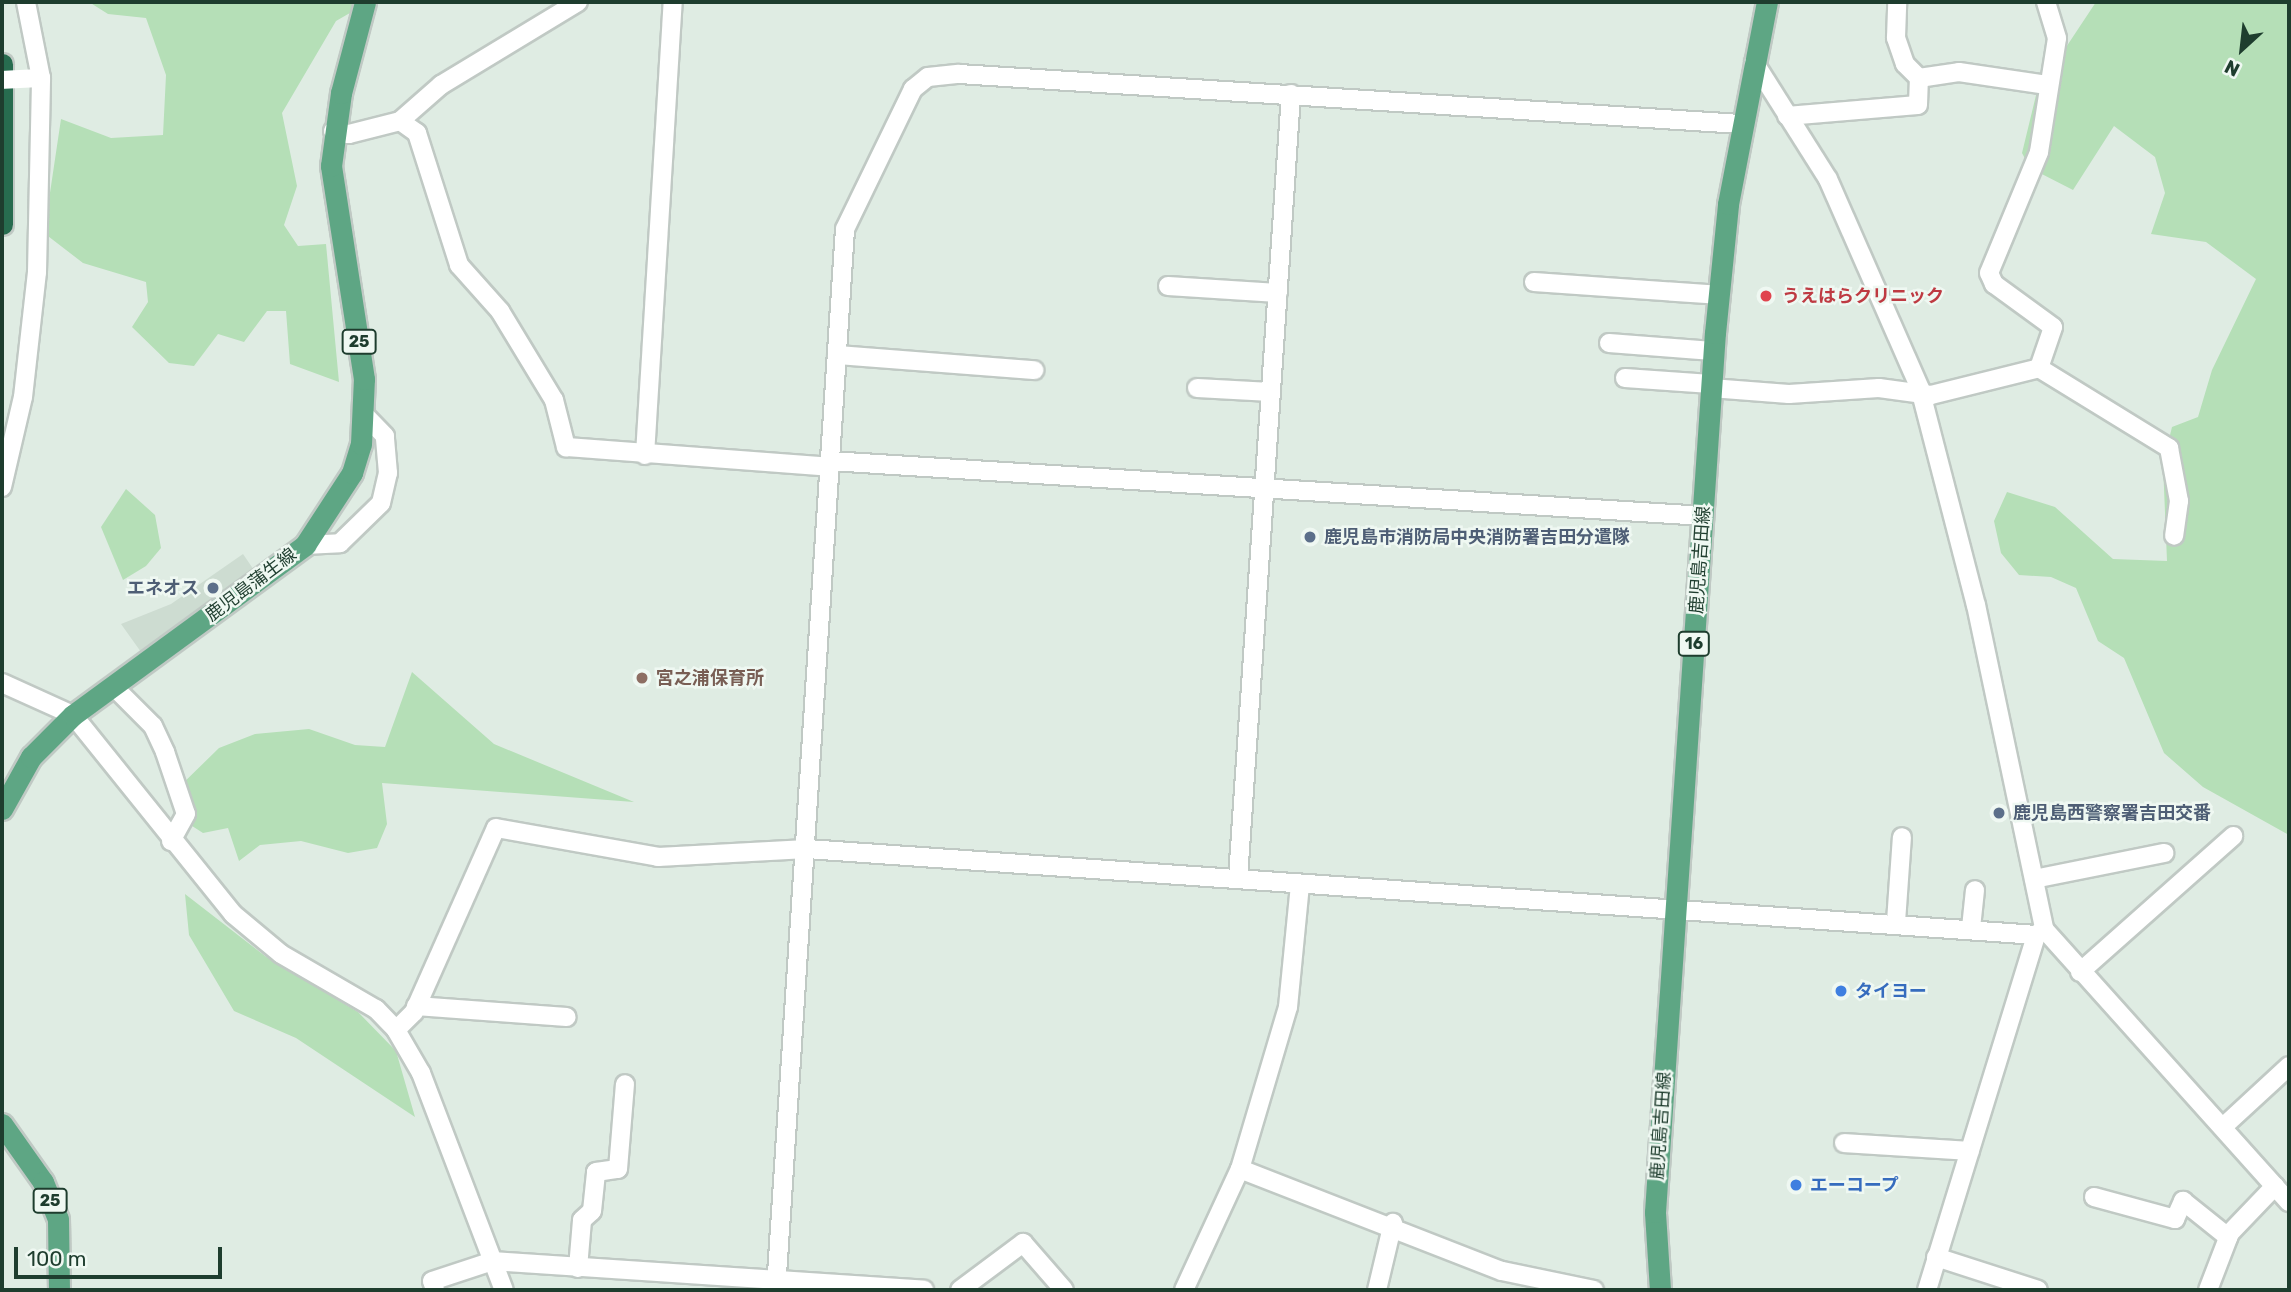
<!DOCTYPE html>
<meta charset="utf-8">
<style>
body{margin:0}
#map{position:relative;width:2291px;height:1292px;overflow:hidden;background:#dfece3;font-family:Rubik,"Noto Sans JP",sans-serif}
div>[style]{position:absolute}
.built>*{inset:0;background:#cddcd1}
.green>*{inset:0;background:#b5dfb7}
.roads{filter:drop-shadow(2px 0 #c0c9c4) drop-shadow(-2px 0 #c0c9c4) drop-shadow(0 2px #c0c9c4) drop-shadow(0 -2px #c0c9c4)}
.minor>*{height:18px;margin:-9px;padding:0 9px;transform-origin:9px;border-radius:9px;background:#fff}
.major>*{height:21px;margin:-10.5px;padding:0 10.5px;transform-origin:10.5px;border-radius:10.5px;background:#5ea684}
.highway>*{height:21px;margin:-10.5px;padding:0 10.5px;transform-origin:10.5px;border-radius:10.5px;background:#276c4f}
.minor-bridge>*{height:18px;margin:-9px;padding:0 9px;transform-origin:9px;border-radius:9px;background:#fff}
.dots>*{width:19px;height:19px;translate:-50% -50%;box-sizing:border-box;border:4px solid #eff8f2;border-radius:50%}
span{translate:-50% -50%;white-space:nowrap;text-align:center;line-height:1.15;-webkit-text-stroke:5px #eff8f2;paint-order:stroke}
.shield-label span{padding:2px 5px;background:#eff8f2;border:2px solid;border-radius:5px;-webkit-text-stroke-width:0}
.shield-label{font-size:16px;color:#1e3d2e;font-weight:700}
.health-label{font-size:18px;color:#be3a42;font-weight:700}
.left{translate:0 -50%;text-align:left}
.service-label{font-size:18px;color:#4e5e75;font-weight:700}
.right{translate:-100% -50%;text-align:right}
.street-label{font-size:18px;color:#1e3d2e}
.education-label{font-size:18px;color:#785e54;font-weight:700}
.shop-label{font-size:18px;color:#366cbe;font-weight:700}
.frame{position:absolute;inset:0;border:4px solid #1e3d2e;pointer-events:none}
.north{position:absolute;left:2207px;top:14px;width:70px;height:70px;-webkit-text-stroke:5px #eff8f2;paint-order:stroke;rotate:207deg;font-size:19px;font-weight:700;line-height:28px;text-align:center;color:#1e3d2e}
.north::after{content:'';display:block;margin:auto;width:24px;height:32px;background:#1e3d2e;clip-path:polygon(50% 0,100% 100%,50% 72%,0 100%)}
.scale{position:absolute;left:14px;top:1247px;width:208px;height:32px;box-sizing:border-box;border:4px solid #1e3d2e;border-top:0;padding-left:9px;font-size:21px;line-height:24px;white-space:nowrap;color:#1e3d2e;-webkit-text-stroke:5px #eff8f2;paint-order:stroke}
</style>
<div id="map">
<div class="built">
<div style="clip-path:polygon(243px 554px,256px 573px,141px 652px,121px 624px,171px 604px)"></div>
</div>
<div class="green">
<div style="clip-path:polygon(89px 2px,369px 2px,336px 21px,282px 113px,297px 186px,284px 225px,298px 246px,326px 244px,339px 382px,290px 364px,286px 311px,267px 311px,244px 342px,218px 334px,194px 366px,169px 363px,132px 327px,148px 302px,146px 282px,83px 263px,44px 233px,61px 119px,111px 138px,163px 135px,166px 75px,146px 18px,108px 14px)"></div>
<div style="clip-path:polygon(2096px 2px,2289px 2px,2289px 835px,2203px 787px,2164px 753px,2124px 658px,2098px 641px,2076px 588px,2051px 577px,2019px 575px,2001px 553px,1994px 521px,2007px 492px,2055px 507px,2113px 559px,2167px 561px,2163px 464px,2172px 427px,2198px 417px,2212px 370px,2256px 279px,2206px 242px,2151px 234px,2165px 193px,2155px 157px,2114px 126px,2073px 190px,2030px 168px,2022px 153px,2037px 91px)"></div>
<div style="clip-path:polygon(126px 489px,155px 515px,161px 548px,146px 566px,123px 580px,101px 527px)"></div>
<div style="clip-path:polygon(412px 672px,494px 744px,634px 802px,382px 783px,387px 824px,377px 848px,348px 853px,301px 841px,260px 845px,239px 861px,228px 828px,203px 833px,175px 815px,174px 792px,219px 748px,255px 734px,309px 729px,355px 745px,385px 747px)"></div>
<div style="clip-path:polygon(185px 894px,265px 956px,358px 1012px,396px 1051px,415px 1117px,296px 1038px,234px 1011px,189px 935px)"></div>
</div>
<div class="roads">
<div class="minor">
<div style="left:1754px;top:62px;width:138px;rotate:57.7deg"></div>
<div style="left:1828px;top:179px;width:229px;rotate:66.3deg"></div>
<div style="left:1920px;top:389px;width:223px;rotate:75.5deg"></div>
<div style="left:1976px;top:605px;width:331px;rotate:78.1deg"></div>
<div style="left:2044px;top:929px;width:367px;rotate:48.1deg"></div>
<div style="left:1919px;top:78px;width:40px;rotate:-8.5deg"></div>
<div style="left:1959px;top:72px;width:89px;rotate:8.4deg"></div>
<div style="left:1787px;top:116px;width:131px;rotate:-4.8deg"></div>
<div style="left:1918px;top:105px;width:27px;rotate:-88deg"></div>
<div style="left:1919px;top:78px;width:20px;rotate:-135deg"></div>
<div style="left:1905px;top:64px;width:28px;rotate:-109deg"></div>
<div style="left:1896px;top:38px;width:36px;rotate:-88deg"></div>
<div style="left:400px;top:121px;width:55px;rotate:-41.3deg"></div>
<div style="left:441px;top:85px;width:160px;rotate:-31.2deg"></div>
<div style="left:333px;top:131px;width:16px;rotate:11deg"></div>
<div style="left:349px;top:134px;width:53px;rotate:-14.3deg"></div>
<div style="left:400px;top:121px;width:21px;rotate:35deg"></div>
<div style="left:417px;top:133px;width:139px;rotate:72.3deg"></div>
<div style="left:459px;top:265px;width:62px;rotate:48.3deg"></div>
<div style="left:500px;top:311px;width:104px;rotate:58.8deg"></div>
<div style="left:554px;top:400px;width:49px;rotate:75.7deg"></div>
<div style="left:566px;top:447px;width:265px;rotate:4.3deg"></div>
<div style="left:1534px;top:282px;width:184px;rotate:4deg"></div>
<div style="left:1168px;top:286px;width:110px;rotate:3.6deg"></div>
<div style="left:1609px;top:343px;width:104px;rotate:4.4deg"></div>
<div style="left:837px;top:355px;width:198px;rotate:4.4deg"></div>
<div style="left:2039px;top:368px;width:153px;rotate:31.6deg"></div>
<div style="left:2169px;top:448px;width:54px;rotate:79.3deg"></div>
<div style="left:2179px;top:501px;width:35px;rotate:98deg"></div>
<div style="left:1625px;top:378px;width:86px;rotate:4deg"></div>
<div style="left:1197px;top:388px;width:74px;rotate:3.1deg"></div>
<div style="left:1711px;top:388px;width:78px;rotate:4.4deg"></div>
<div style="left:1789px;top:394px;width:90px;rotate:-3.8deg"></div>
<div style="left:1879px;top:388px;width:52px;rotate:7.7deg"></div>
<div style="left:1931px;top:395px;width:111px;rotate:-14deg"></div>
<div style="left:2039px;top:368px;width:43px;rotate:-71.1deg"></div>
<div style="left:2053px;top:327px;width:73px;rotate:-143.9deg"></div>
<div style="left:1994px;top:284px;width:12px;rotate:-114deg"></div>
<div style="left:1989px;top:273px;width:131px;rotate:-67.5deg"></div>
<div style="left:2039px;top:152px;width:115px;rotate:-81deg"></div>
<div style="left:2057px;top:38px;width:38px;rotate:-107deg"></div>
<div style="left:645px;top:455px;width:454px;rotate:-86.5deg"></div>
<div style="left:830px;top:461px;width:875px;rotate:3.6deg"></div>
<div style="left:2px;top:487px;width:92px;rotate:-76.9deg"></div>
<div style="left:23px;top:397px;width:126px;rotate:-83.6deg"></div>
<div style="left:37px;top:272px;width:194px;rotate:-88.8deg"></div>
<div style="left:41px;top:78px;width:77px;rotate:-101.2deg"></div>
<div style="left:305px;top:545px;width:35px;rotate:-3deg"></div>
<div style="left:340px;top:543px;width:57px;rotate:-44.3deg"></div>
<div style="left:381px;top:503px;width:31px;rotate:-77deg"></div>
<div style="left:388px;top:473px;width:37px;rotate:-95deg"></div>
<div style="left:385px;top:436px;width:30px;rotate:-134deg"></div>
<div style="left:2px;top:683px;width:78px;rotate:24.3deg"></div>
<div style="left:73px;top:715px;width:255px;rotate:51.2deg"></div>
<div style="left:233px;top:914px;width:62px;rotate:39.8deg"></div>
<div style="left:281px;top:954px;width:110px;rotate:30.1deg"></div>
<div style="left:376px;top:1009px;width:29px;rotate:46deg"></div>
<div style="left:396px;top:1030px;width:50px;rotate:59.8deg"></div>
<div style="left:421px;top:1073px;width:232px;rotate:69.1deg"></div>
<div style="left:114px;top:687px;width:55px;rotate:45deg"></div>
<div style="left:153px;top:726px;width:29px;rotate:65deg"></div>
<div style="left:165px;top:752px;width:65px;rotate:71.3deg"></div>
<div style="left:186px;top:814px;width:31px;rotate:119deg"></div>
<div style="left:1238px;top:878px;width:786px;rotate:-86.13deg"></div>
<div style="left:2034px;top:879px;width:133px;rotate:-11.3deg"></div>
<div style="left:1896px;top:922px;width:85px;rotate:-86deg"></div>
<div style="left:1971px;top:928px;width:38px;rotate:-84deg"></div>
<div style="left:2080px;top:972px;width:205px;rotate:-41.6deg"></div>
<div style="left:416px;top:1006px;width:151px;rotate:4.2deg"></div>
<div style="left:396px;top:1030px;width:25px;rotate:-45deg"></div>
<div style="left:414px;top:1012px;width:201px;rotate:-66deg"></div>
<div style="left:496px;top:828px;width:165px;rotate:10.1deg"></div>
<div style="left:658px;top:857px;width:149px;rotate:-3.1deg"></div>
<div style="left:807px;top:849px;width:1232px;rotate:4deg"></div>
<div style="left:2224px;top:1126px;width:88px;rotate:-42.7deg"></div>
<div style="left:1844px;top:1143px;width:126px;rotate:3.6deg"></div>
<div style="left:1240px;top:1169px;width:281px;rotate:21.3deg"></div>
<div style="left:1502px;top:1271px;width:94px;rotate:11.7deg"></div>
<div style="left:2094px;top:1197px;width:84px;rotate:15.2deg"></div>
<div style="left:2175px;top:1219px;width:20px;rotate:-66deg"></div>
<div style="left:2183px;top:1201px;width:58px;rotate:38.7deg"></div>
<div style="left:1936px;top:1257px;width:107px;rotate:17.9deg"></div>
<div style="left:578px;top:1268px;width:48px;rotate:-85.2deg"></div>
<div style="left:582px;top:1220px;width:13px;rotate:-42deg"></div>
<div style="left:592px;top:1211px;width:39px;rotate:-84deg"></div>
<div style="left:596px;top:1172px;width:22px;rotate:-8deg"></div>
<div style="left:618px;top:1169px;width:85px;rotate:-85.3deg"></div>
<div style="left:435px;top:1290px;width:9px;rotate:-108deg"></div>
<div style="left:432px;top:1281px;width:64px;rotate:-18.2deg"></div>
<div style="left:493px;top:1261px;width:432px;rotate:3.8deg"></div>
<div style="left:776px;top:1290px;width:1063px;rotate:-86.28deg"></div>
<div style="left:845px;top:229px;width:156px;rotate:-64.1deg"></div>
<div style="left:913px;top:89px;width:19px;rotate:-39deg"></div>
<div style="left:928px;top:77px;width:31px;rotate:-6deg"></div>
<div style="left:959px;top:74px;width:784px;rotate:3.66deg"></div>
<div style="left:960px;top:1290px;width:79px;rotate:-36.7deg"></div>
<div style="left:1023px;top:1243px;width:62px;rotate:48.9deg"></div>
<div style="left:1184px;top:1290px;width:133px;rotate:-65.2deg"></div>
<div style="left:1240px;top:1169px;width:169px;rotate:-73.5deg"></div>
<div style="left:1288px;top:1007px;width:124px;rotate:-84.4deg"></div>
<div style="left:1377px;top:1290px;width:69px;rotate:-76.6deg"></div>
<div style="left:1927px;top:1290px;width:371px;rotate:-72.9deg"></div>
<div style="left:2036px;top:935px;width:10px;rotate:-37deg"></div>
<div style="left:2208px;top:1290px;width:61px;rotate:-68.9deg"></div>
<div style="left:2230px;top:1233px;width:65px;rotate:-46.2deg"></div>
</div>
<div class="major">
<div style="left:2px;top:809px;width:60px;rotate:-60.9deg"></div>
<div style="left:31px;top:757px;width:59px;rotate:-45deg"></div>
<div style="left:73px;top:715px;width:288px;rotate:-36.2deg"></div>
<div style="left:305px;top:545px;width:86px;rotate:-56.9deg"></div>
<div style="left:352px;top:473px;width:30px;rotate:-73deg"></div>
<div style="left:361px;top:444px;width:65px;rotate:-87.4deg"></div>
<div style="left:364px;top:379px;width:216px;rotate:-98.8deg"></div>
<div style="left:331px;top:166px;width:74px;rotate:-82.2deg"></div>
<div style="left:341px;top:93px;width:94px;rotate:-75.2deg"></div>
<div style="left:2px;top:1124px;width:71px;rotate:54.7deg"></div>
<div style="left:43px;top:1182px;width:40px;rotate:68deg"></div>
<div style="left:58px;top:1219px;width:71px;rotate:89.2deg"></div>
<div style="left:1660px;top:1290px;width:78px;rotate:-93.7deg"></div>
<div style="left:1655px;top:1212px;width:881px;rotate:-86.1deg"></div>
<div style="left:1715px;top:333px;width:130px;rotate:-84.2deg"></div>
<div style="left:1728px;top:204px;width:206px;rotate:-79.1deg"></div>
</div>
<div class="highway">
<div style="left:2px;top:64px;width:160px;rotate:90deg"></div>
</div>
</div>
<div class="minor-bridge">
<div style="left:2px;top:80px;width:39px;rotate:-3deg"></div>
</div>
<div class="dots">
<div style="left:1766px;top:296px;background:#e0444e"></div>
<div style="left:1310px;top:537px;background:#5c6f8a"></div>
<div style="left:213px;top:588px;background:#5c6f8a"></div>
<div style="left:642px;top:678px;background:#8d6e63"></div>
<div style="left:1999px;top:813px;background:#5c6f8a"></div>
<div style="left:1841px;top:991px;background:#3f7fe0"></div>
<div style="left:1796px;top:1185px;background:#3f7fe0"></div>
</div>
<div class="shield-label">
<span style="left:359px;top:342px">25</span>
<span style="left:1694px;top:644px">16</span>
<span style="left:50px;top:1201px">25</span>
</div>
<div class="health-label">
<span class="left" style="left:1782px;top:296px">うえはらクリニック</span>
</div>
<div class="service-label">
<span class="left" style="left:1324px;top:537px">鹿児島市消防局中央消防署吉田分遣隊</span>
<span class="right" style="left:199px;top:588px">エネオス</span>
<span class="left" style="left:2013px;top:813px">鹿児島西警察署吉田交番</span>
</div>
<div class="street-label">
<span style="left:1700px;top:560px;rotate:-86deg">鹿児島吉田線</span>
<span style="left:251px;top:585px;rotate:-37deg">鹿児島蒲生線</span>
<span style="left:1661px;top:1126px;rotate:-86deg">鹿児島吉田線</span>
</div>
<div class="education-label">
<span class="left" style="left:656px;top:678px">宮之浦保育所</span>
</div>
<div class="shop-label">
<span class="left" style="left:1855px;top:991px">タイヨー</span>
<span class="left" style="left:1810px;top:1185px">エーコープ</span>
</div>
<div class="frame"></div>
<div class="north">N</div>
<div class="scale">100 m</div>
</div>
